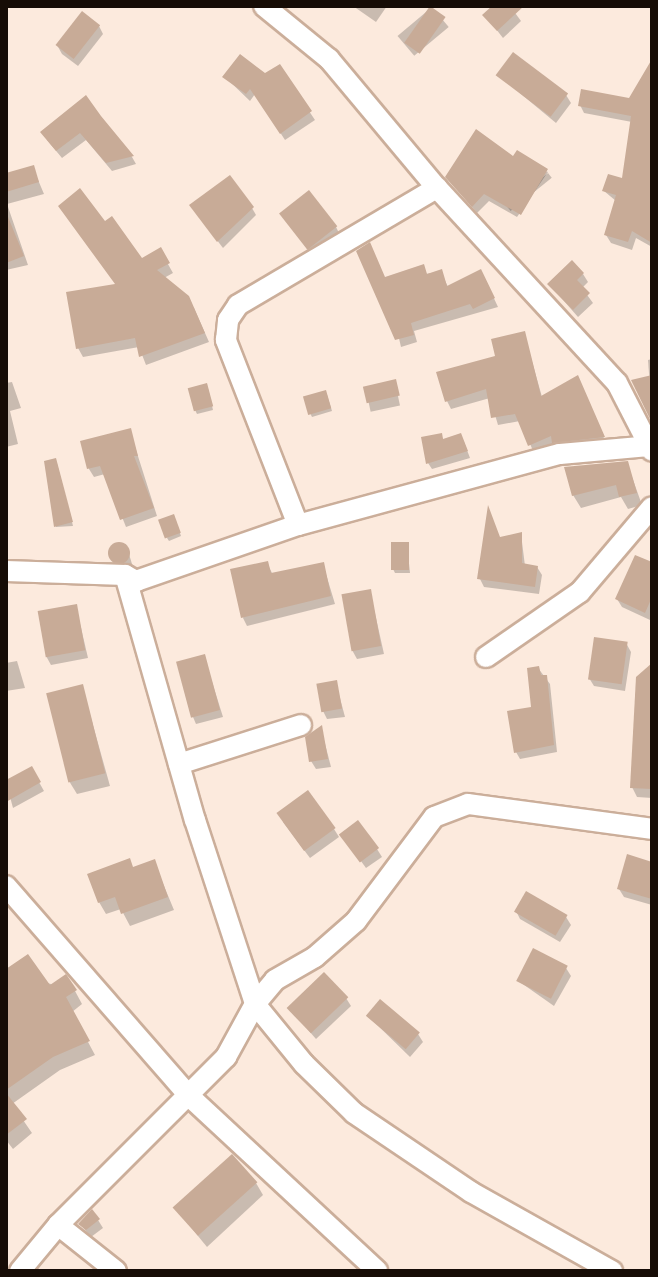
<!DOCTYPE html>
<style>
body{margin:0}
#map{position:relative;width:658px;height:1277px;overflow:hidden;background:#fceadd;font-family:Mulish,sans-serif}
div>[style]{position:absolute}
.shadow>*{inset:0;background:#0003;transform-origin:0 0}
.building>*{inset:0;background:#c8ab97;transform-origin:0 0}
.round{border-radius:50%}
.roads{filter:drop-shadow(2px 0 #cbae9a) drop-shadow(-2px 0 #cbae9a) drop-shadow(0 2px #cbae9a) drop-shadow(0 -2px #cbae9a)}
.minor>*{height:20px;margin:-10px;padding:0 10px;transform-origin:10px;border-radius:10px;background:#fff}
span{translate:-50% -50%;white-space:nowrap;text-align:center;line-height:1.15;-webkit-text-stroke:6px #fceadd;paint-order:stroke}
.frame{position:absolute;inset:0;border:8px solid #160c06;pointer-events:none}
</style>
<div id="map">
<div class="shadow">
<div style="clip-path:polygon(353px 6px,387px 6px,376px 22px)"></div>
<div style="clip-path:polygon(494px 6px,510px 6px,521px 21px,503px 38px,485px 15px)"></div>
<div style="left:432px;top:7px;width:26px;height:45px;rotate:50deg"></div>
<div style="clip-path:polygon(99px 26px,103px 34px,78px 66px,62px 54px,57px 45px)"></div>
<div style="clip-path:polygon(279px 66px,315px 120px,285px 140px,255px 94px,250px 101px,225px 77px,265px 75px)"></div>
<div style="clip-path:polygon(498px 75px,566px 95px,571px 103px,556px 123px)"></div>
<div style="clip-path:polygon(652px 84px,652px 163px,632px 122px,584px 113px,580px 105px,631px 100px)"></div>
<div style="clip-path:polygon(86px 98px,132px 157px,136px 164px,112px 171px,86px 140px,62px 158px,47px 140px)"></div>
<div style="clip-path:polygon(514px 159px,548px 172px,517px 217px,489px 201px,477px 213px,447px 177px)"></div>
<div style="clip-path:polygon(33px 168px,44px 194px,7px 204px,28px 265px,6px 270px,6px 176px)"></div>
<div style="left:548px;top:173px;width:6px;height:53px;rotate:51deg"></div>
<div style="clip-path:polygon(604px 191px,652px 191px,652px 247px,636px 238px,632px 250px,611px 243px,606px 235px,616px 201px)"></div>
<div style="clip-path:polygon(252px 208px,256px 215px,223px 248px,196px 213px)"></div>
<div style="clip-path:polygon(286px 221px,336px 227px,340px 235px,313px 256px)"></div>
<div style="clip-path:polygon(105px 224px,142px 261px,160px 250px,173px 273px,164px 278px,194px 308px,209px 342px,146px 365px,139px 347px,83px 357px,78px 348px,117px 286px)"></div>
<div style="clip-path:polygon(441px 272px,448px 287px,485px 279px,498px 307px,414px 331px,417px 342px,401px 347px,385px 279px)"></div>
<div style="clip-path:polygon(583px 274px,588px 282px,582px 288px,593px 303px,578px 317px,549px 284px)"></div>
<div style="clip-path:polygon(524px 333px,542px 397px,581px 386px,607px 445px,559px 450px,556px 444px,534px 453px,520px 421px,498px 425px,490px 398px,451px 409px,447px 401px)"></div>
<div style="clip-path:polygon(652px 359px,652px 414px,648px 360px)"></div>
<div style="clip-path:polygon(12px 382px,21px 408px,10px 411px,18px 444px,6px 447px,6px 383px)"></div>
<div style="left:395px;top:382px;width:24px;height:30px;rotate:78deg"></div>
<div style="clip-path:polygon(208px 389px,213px 410px,197px 414px,195px 410px)"></div>
<div style="clip-path:polygon(327px 395px,332px 411px,312px 417px,310px 413px)"></div>
<div style="clip-path:polygon(130px 431px,157px 516px,126px 527px,105px 474px,94px 477px,89px 469px,83px 442px)"></div>
<div style="clip-path:polygon(441px 435px,444px 441px,464px 442px,470px 458px,432px 469px,428px 463px)"></div>
<div style="clip-path:polygon(46px 462px,57px 464px,73px 526px,56px 527px)"></div>
<div style="clip-path:polygon(627px 463px,642px 505px,628px 509px,621px 497px,581px 508px,573px 495px)"></div>
<div style="clip-path:polygon(175px 519px,181px 536px,169px 541px,167px 538px)"></div>
<div style="clip-path:polygon(521px 534px,525px 566px,537px 567px,542px 575px,539px 594px,484px 587px,480px 579px,501px 539px)"></div>
<div style="clip-path:polygon(126px 544px,132px 564px,114px 564px,109px 549px)"></div>
<div style="clip-path:polygon(407px 544px,410px 573px,395px 573px,393px 569px)"></div>
<div style="clip-path:polygon(267px 563px,273px 575px,323px 564px,335px 604px,247px 626px,243px 618px)"></div>
<div style="clip-path:polygon(652px 565px,652px 614px,650px 620px,622px 607px,617px 599px)"></div>
<div style="clip-path:polygon(370px 591px,384px 654px,357px 659px,352px 650px)"></div>
<div style="clip-path:polygon(76px 606px,88px 658px,51px 665px,46px 656px)"></div>
<div style="clip-path:polygon(626px 643px,631px 652px,625px 691px,594px 686px,589px 678px)"></div>
<div style="clip-path:polygon(204px 656px,223px 717px,196px 724px,193px 717px)"></div>
<div style="clip-path:polygon(17px 661px,25px 688px,6px 691px,6px 663px)"></div>
<div style="clip-path:polygon(652px 666px,652px 798px,637px 797px,632px 787px)"></div>
<div style="clip-path:polygon(538px 668px,550px 684px,557px 752px,520px 759px,516px 752px,533px 709px)"></div>
<div style="clip-path:polygon(336px 683px,345px 717px,327px 719px,323px 711px)"></div>
<div style="clip-path:polygon(82px 686px,110px 786px,77px 794px,69px 781px)"></div>
<div style="clip-path:polygon(321px 728px,331px 767px,316px 769px,311px 761px)"></div>
<div style="clip-path:polygon(31px 768px,44px 791px,13px 808px,6px 782px)"></div>
<div style="clip-path:polygon(283px 822px,334px 829px,339px 837px,310px 858px)"></div>
<div style="clip-path:polygon(347px 842px,377px 849px,382px 857px,366px 868px)"></div>
<div style="clip-path:polygon(154px 862px,174px 910px,130px 926px,121px 909px,106px 914px,99px 902px,134px 869px)"></div>
<div style="clip-path:polygon(652px 864px,652px 905px,624px 897px,619px 889px)"></div>
<div style="clip-path:polygon(526px 893px,566px 917px,571px 925px,560px 942px,520px 919px,516px 911px)"></div>
<div style="clip-path:polygon(566px 968px,571px 976px,554px 1006px,517px 980px)"></div>
<div style="clip-path:polygon(6px 971px,75px 991px,82px 1004px,72px 1012px,95px 1055px,60px 1070px,12px 1104px,32px 1133px,13px 1149px,6px 1140px)"></div>
<div style="clip-path:polygon(346px 998px,351px 1006px,316px 1039px,289px 1008px)"></div>
<div style="clip-path:polygon(368px 1016px,418px 1034px,423px 1042px,410px 1057px)"></div>
<div style="clip-path:polygon(256px 1183px,263px 1195px,207px 1247px,175px 1208px)"></div>
<div style="clip-path:polygon(98px 1220px,103px 1228px,91px 1237px,80px 1224px)"></div>
</div>
<div class="building">
<div style="left:430px;top:6px;width:19px;height:45px;rotate:35deg"></div>
<div style="clip-path:polygon(492px 6px,524px 6px,497px 31px,482px 15px)"></div>
<div style="left:82px;top:11px;width:23px;height:43px;rotate:38deg"></div>
<div style="left:513px;top:52px;width:69px;height:29px;rotate:37deg"></div>
<div style="clip-path:polygon(240px 54px,265px 73px,280px 64px,312px 111px,280px 134px,250px 89px,246px 94px,222px 77px)"></div>
<div style="clip-path:polygon(652px 59px,652px 243px,632px 231px,628px 242px,604px 235px,616px 195px,602px 191px,608px 174px,622px 178px,631px 116px,578px 106px,581px 89px,629px 98px)"></div>
<div style="clip-path:polygon(86px 95px,101px 116px,134px 156px,106px 163px,80px 133px,56px 151px,40px 132px)"></div>
<div style="clip-path:polygon(476px 129px,513px 156px,517px 150px,548px 169px,521px 215px,484px 194px,472px 207px,445px 177px)"></div>
<div style="clip-path:polygon(34px 165px,39px 182px,6px 192px,6px 173px)"></div>
<div style="clip-path:polygon(230px 175px,254px 207px,217px 242px,189px 205px)"></div>
<div style="clip-path:polygon(80px 188px,105px 221px,112px 216px,142px 258px,161px 247px,170px 263px,157px 270px,189px 296px,205px 333px,139px 357px,135px 338px,76px 349px,66px 292px,115px 284px,58px 206px)"></div>
<div style="left:309px;top:190px;width:46px;height:38px;rotate:52deg"></div>
<div style="clip-path:polygon(6px 212px,24px 256px,6px 263px)"></div>
<div style="clip-path:polygon(370px 242px,385px 277px,424px 264px,427px 274px,442px 269px,447px 286px,481px 269px,495px 298px,473px 309px,470px 304px,411px 323px,414px 335px,395px 340px,356px 251px)"></div>
<div style="clip-path:polygon(572px 260px,584px 273px,577px 280px,590px 293px,573px 310px,547px 284px)"></div>
<div style="clip-path:polygon(525px 331px,541px 396px,578px 375px,605px 437px,552px 443px,551px 436px,528px 446px,515px 414px,491px 418px,486px 389px,445px 402px,436px 372px,495px 356px,491px 339px)"></div>
<div style="clip-path:polygon(652px 375px,652px 423px,631px 380px)"></div>
<div style="left:396px;top:379px;width:17px;height:34px;rotate:77deg"></div>
<div style="left:207px;top:383px;width:24px;height:20px;rotate:75deg"></div>
<div style="left:326px;top:390px;width:19px;height:24px;rotate:74deg"></div>
<div style="clip-path:polygon(131px 428px,138px 456px,134px 456px,154px 508px,120px 520px,100px 466px,87px 469px,80px 441px)"></div>
<div style="clip-path:polygon(442px 433px,443px 439px,461px 433px,468px 451px,426px 464px,421px 437px)"></div>
<div style="clip-path:polygon(56px 458px,73px 522px,54px 527px,44px 461px)"></div>
<div style="clip-path:polygon(628px 461px,637px 493px,619px 497px,616px 485px,572px 496px,564px 467px)"></div>
<div style="clip-path:polygon(488px 505px,500px 537px,522px 532px,522px 563px,538px 566px,535px 587px,477px 579px)"></div>
<div style="left:174px;top:514px;width:20px;height:17px;rotate:70deg"></div>
<div class="round" style="left:108px;top:542px;width:22px;height:22px"></div>
<div style="left:409px;top:542px;width:28px;height:18px;rotate:90deg"></div>
<div style="clip-path:polygon(635px 555px,652px 562px,652px 597px,645px 613px,615px 599px)"></div>
<div style="clip-path:polygon(268px 561px,271px 573px,324px 562px,331px 596px,241px 618px,230px 569px)"></div>
<div style="left:371px;top:589px;width:58px;height:30px;rotate:80deg"></div>
<div style="left:77px;top:604px;width:47px;height:40px;rotate:80deg"></div>
<div style="left:594px;top:637px;width:34px;height:43px;rotate:8deg"></div>
<div style="left:205px;top:654px;width:58px;height:30px;rotate:75deg"></div>
<div style="clip-path:polygon(652px 663px,652px 789px,630px 788px,636px 677px)"></div>
<div style="clip-path:polygon(539px 666px,541px 675px,547px 675px,554px 745px,514px 753px,507px 711px,531px 707px,527px 668px)"></div>
<div style="left:337px;top:680px;width:29px;height:21px;rotate:80deg"></div>
<div style="left:83px;top:684px;width:92px;height:38px;rotate:76deg"></div>
<div style="clip-path:polygon(322px 725px,328px 759px,309px 762px,305px 737px)"></div>
<div style="clip-path:polygon(32px 766px,41px 782px,6px 802px,6px 780px)"></div>
<div style="left:308px;top:790px;width:47px;height:39px;rotate:54deg"></div>
<div style="left:358px;top:820px;width:35px;height:24px;rotate:53deg"></div>
<div style="clip-path:polygon(627px 854px,652px 862px,652px 899px,617px 889px)"></div>
<div style="clip-path:polygon(130px 858px,133px 867px,155px 859px,168px 897px,121px 914px,115px 897px,98px 903px,87px 874px)"></div>
<div style="left:526px;top:891px;width:48px;height:24px;rotate:30deg"></div>
<div style="left:533px;top:948px;width:39px;height:37px;rotate:27deg"></div>
<div style="clip-path:polygon(28px 954px,50px 985px,66px 974px,77px 990px,66px 997px,90px 1041px,53px 1057px,6px 1090px,6px 969px)"></div>
<div style="left:324px;top:972px;width:35px;height:52px;rotate:46deg"></div>
<div style="left:380px;top:999px;width:52px;height:22px;rotate:40deg"></div>
<div style="clip-path:polygon(6px 1093px,27px 1119px,6px 1135px)"></div>
<div style="left:232px;top:1154px;width:38px;height:80px;rotate:48deg"></div>
<div style="clip-path:polygon(92px 1209px,100px 1219px,86px 1230px,78px 1224px)"></div>
</div>
<div class="roads">
<div class="minor">
<div style="left:264px;top:6px;width:84px;rotate:39.2deg"></div>
<div style="left:329px;top:59px;width:168px;rotate:50.1deg"></div>
<div style="left:437px;top:188px;width:265px;rotate:47.3deg"></div>
<div style="left:617px;top:383px;width:76px;rotate:62.8deg"></div>
<div style="left:298px;top:525px;width:199px;rotate:-111.3deg"></div>
<div style="left:226px;top:340px;width:20px;rotate:-84deg"></div>
<div style="left:228px;top:320px;width:18px;rotate:-56deg"></div>
<div style="left:238px;top:305px;width:231px;rotate:-30.5deg"></div>
<div style="left:6px;top:571px;width:119px;rotate:1.9deg"></div>
<div style="left:125px;top:575px;width:13px;rotate:29deg"></div>
<div style="left:136px;top:581px;width:171px;rotate:-19.1deg"></div>
<div style="left:298px;top:525px;width:271px;rotate:-15.2deg"></div>
<div style="left:560px;top:454px;width:89px;rotate:-5.1deg"></div>
<div style="left:125px;top:575px;width:255px;rotate:74.1deg"></div>
<div style="left:195px;top:820px;width:194px;rotate:71.9deg"></div>
<div style="left:255px;top:1004px;width:77px;rotate:50.8deg"></div>
<div style="left:304px;top:1064px;width:70px;rotate:44.4deg"></div>
<div style="left:354px;top:1113px;width:141px;rotate:34deg"></div>
<div style="left:471px;top:1192px;width:162px;rotate:29.3deg"></div>
<div style="left:486px;top:657px;width:114px;rotate:-34.7deg"></div>
<div style="left:580px;top:592px;width:111px;rotate:-49.7deg"></div>
<div style="left:179px;top:764px;width:128px;rotate:-17.7deg"></div>
<div style="left:6px;top:886px;width:279px;rotate:48.9deg"></div>
<div style="left:189px;top:1096px;width:257px;rotate:42.9deg"></div>
<div style="left:58px;top:1225px;width:74px;rotate:38.4deg"></div>
<div style="left:20px;top:1271px;width:60px;rotate:-50.4deg"></div>
<div style="left:58px;top:1225px;width:238px;rotate:-45deg"></div>
<div style="left:226px;top:1057px;width:60px;rotate:-61.3deg"></div>
<div style="left:255px;top:1004px;width:31px;rotate:-50deg"></div>
<div style="left:275px;top:980px;width:46px;rotate:-29.9deg"></div>
<div style="left:315px;top:957px;width:55px;rotate:-41.3deg"></div>
<div style="left:356px;top:921px;width:130px;rotate:-53.1deg"></div>
<div style="left:434px;top:817px;width:36px;rotate:-21deg"></div>
<div style="left:468px;top:804px;width:186px;rotate:7.7deg"></div>
</div>
</div>
<div class="frame"></div>
</div>
